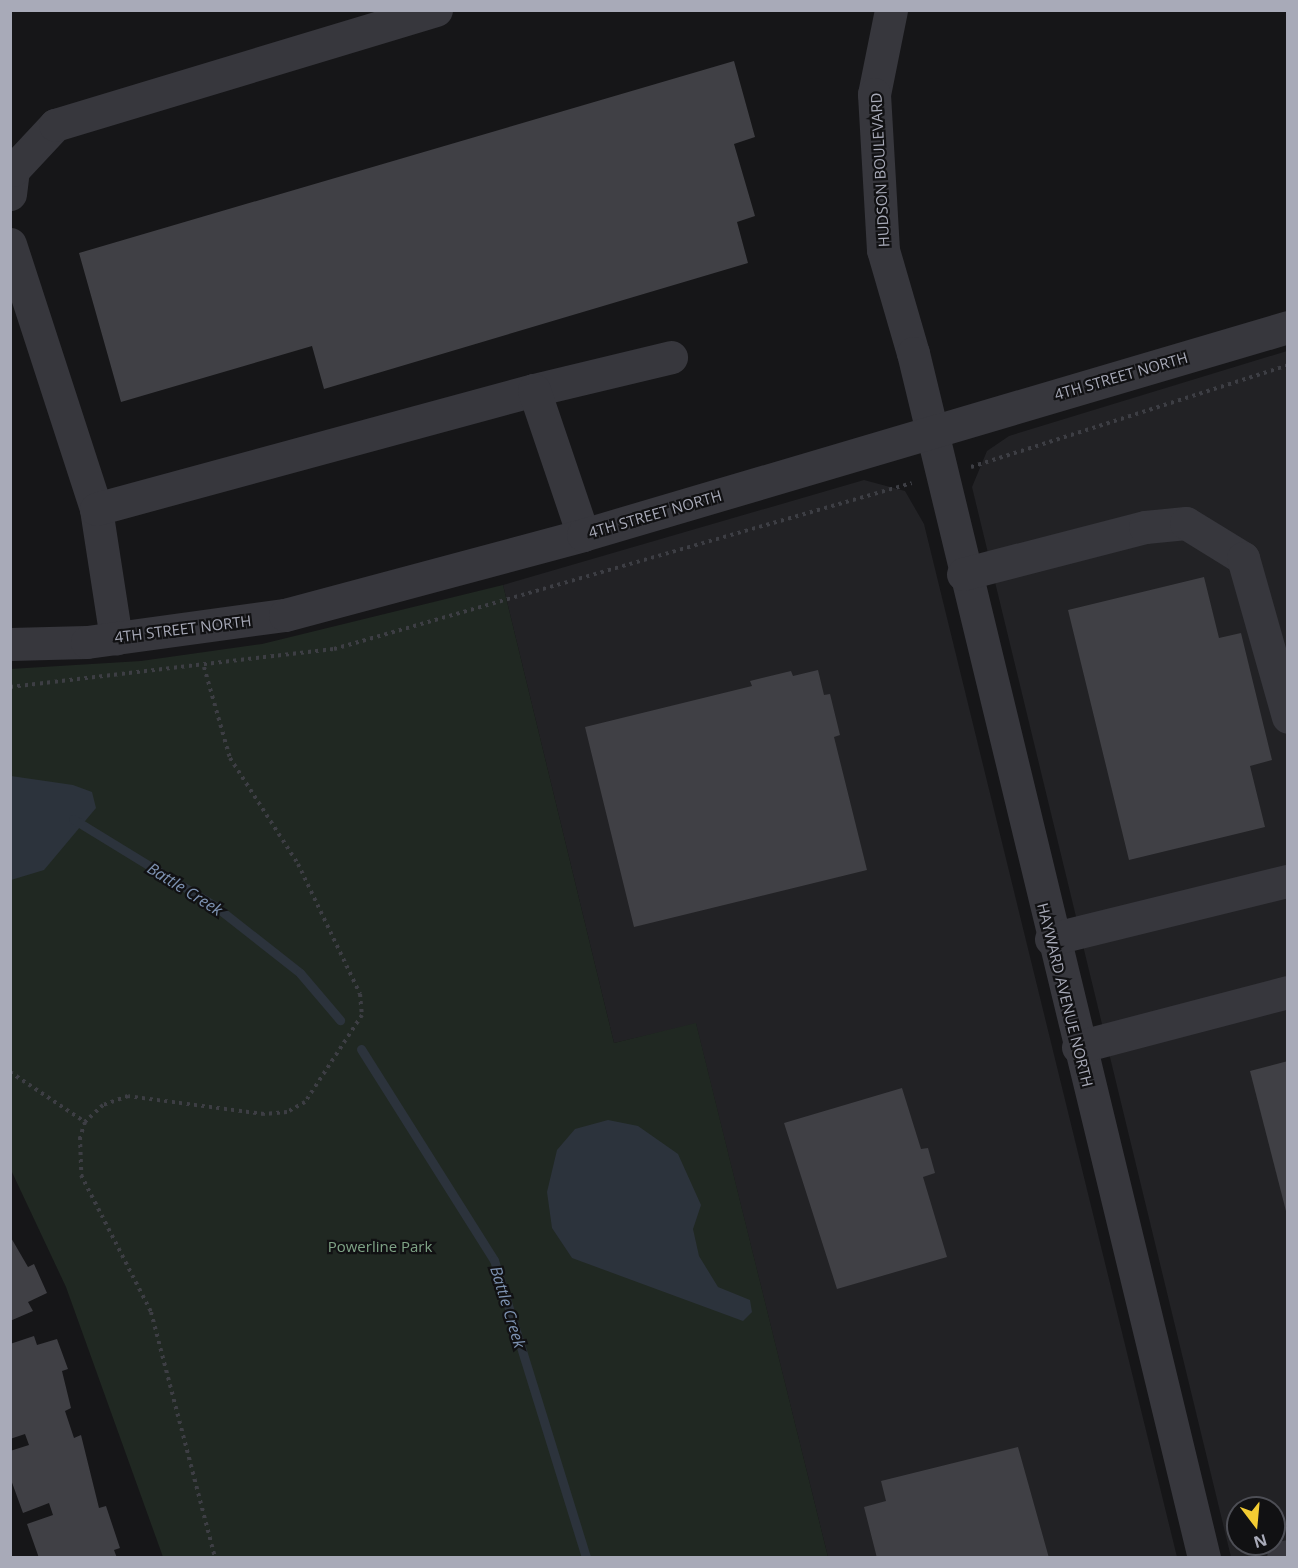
<!DOCTYPE html>
<style>
body{margin:0}
#map{position:relative;width:1298px;height:1568px;overflow:hidden;background:#161618;font-family:"Open Sans",sans-serif}
div>[style]{position:absolute}
.built>*{inset:0;background:#222225}
.green>*{inset:0;background:#202822}
.water>*{inset:0;background:#2c333c}
.stream>*{height:9px;margin:-4.5px;padding:0 4.5px;transform-origin:4.5px;border-radius:4.5px;background:#2c333c}
.building>*{inset:0;background:#404045}
.path>*{height:4px;margin-top:-2px;transform-origin:0;background:repeating-linear-gradient(90deg,#3d3e44 0 3px,transparent 0 7.5px)}
.minor>*{height:33px;margin:-16.5px;padding:0 16.5px;transform-origin:16.5px;border-radius:16.5px;background:#37373d}
span{translate:-50% -50%;white-space:nowrap;text-align:center;line-height:1.15;-webkit-text-stroke:4.5px #111113;paint-order:stroke}
.street-label{font-size:15px;color:#a8aab8}
.park-label{font-size:15px;color:#7fa386}
.water-label{font-size:16px;color:#7e93b3;font-style:italic}
.frame{position:absolute;inset:0;border:12px solid #a8aab8;pointer-events:none}
.north{position:absolute;left:1226px;top:1496px;width:60px;height:60px;box-sizing:border-box;background:#111113;border:2px solid #4d4e55;border-radius:50%;rotate:164deg;font-size:16px;font-weight:700;line-height:24px;text-align:center;color:#a8aab8}
.north::after{content:'';display:block;margin:auto;width:21px;height:27px;background:#f3cc33;clip-path:polygon(50% 0,100% 100%,50% 72%,0 100%)}
</style>
<div id="map">
<div class="built">
<div style="clip-path:polygon(evenodd,1287px 351px,1287px 1557px,1231px 1557px,972px 487px,987px 451px,1009px 436px,1287px 351px,1238px 1508px,1274px 1508px,1274px 1544px,1238px 1544px,1238px 1508px)"></div>
<div style="clip-path:polygon(864px 480px,905px 491px,924px 524px,1177px 1557px,828px 1557px,696px 1024px,614px 1043px,503px 585px)"></div>
</div>
<div class="green">
<div style="clip-path:polygon(503px 585px,614px 1043px,696px 1023px,828px 1557px,163px 1557px,66px 1287px,11px 1170px,10px 669px,141px 661px,262px 644px)"></div>
</div>
<div class="water">
<div style="clip-path:polygon(11px 776px,73px 785px,92px 792px,96px 808px,44px 870px,11px 880px)"></div>
<div style="clip-path:polygon(608px 1120px,638px 1126px,678px 1154px,701px 1205px,693px 1229px,699px 1256px,718px 1287px,750px 1300px,752px 1312px,743px 1321px,572px 1258px,552px 1228px,547px 1192px,557px 1150px,575px 1129px)"></div>
</div>
<div class="stream">
<div style="left:73px;top:819px;width:167px;rotate:31.5deg"></div>
<div style="left:215px;top:906px;width:108px;rotate:38.2deg"></div>
<div style="left:300px;top:973px;width:62px;rotate:49.6deg"></div>
<div style="left:361px;top:1049px;width:249px;rotate:57.8deg"></div>
<div style="left:494px;top:1260px;width:312px;rotate:72.8deg"></div>
</div>
<div class="building">
<div style="clip-path:polygon(734px 61px,755px 137px,734px 144px,755px 216px,737px 222px,748px 263px,324px 389px,312px 346px,121px 402px,79px 253px)"></div>
<div style="clip-path:polygon(1204px 577px,1219px 638px,1241px 633px,1272px 760px,1250px 766px,1265px 827px,1129px 860px,1068px 610px)"></div>
<div style="clip-path:polygon(818px 670px,824px 695px,830px 694px,840px 735px,834px 737px,867px 870px,634px 927px,585px 727px,752px 686px,750px 681px,791px 671px,793px 676px)"></div>
<div style="clip-path:polygon(1288px 1061px,1288px 1215px,1287px 1215px,1250px 1071px)"></div>
<div style="clip-path:polygon(902px 1088px,921px 1149px,928px 1148px,935px 1173px,923px 1177px,947px 1257px,837px 1289px,784px 1123px)"></div>
<div style="clip-path:polygon(10px 1236px,28px 1267px,34px 1264px,47px 1293px,28px 1302px,33px 1311px,10px 1321px)"></div>
<div style="clip-path:polygon(34px 1336px,37px 1345px,57px 1339px,68px 1369px,62px 1371px,71px 1408px,65px 1411px,74px 1438px,81px 1435px,99px 1508px,106px 1506px,120px 1548px,114px 1550px,117px 1558px,39px 1558px,27px 1524px,53px 1515px,49px 1503px,23px 1513px,10px 1477px,10px 1451px,29px 1445px,25px 1434px,10px 1439px,10px 1344px)"></div>
<div style="clip-path:polygon(1018px 1447px,1049px 1558px,877px 1558px,864px 1507px,886px 1501px,881px 1481px)"></div>
</div>
<div class="path">
<div style="left:971px;top:467px;width:333px;rotate:-17.8deg"></div>
<div style="left:204px;top:667px;width:95px;rotate:74.1deg"></div>
<div style="left:230px;top:758px;width:126px;rotate:57.3deg"></div>
<div style="left:298px;top:864px;width:144px;rotate:64.5deg"></div>
<div style="left:360px;top:994px;width:21px;rotate:85deg"></div>
<div style="left:362px;top:1015px;width:104px;rotate:123.2deg"></div>
<div style="left:305px;top:1102px;width:21px;rotate:151deg"></div>
<div style="left:287px;top:1112px;width:23px;rotate:175deg"></div>
<div style="left:264px;top:1114px;width:137px;rotate:-172.5deg"></div>
<div style="left:128px;top:1096px;width:27px;rotate:160deg"></div>
<div style="left:103px;top:1105px;width:25px;rotate:137deg"></div>
<div style="left:85px;top:1122px;width:16px;rotate:108deg"></div>
<div style="left:80px;top:1137px;width:38px;rotate:88deg"></div>
<div style="left:81px;top:1175px;width:154px;rotate:62.9deg"></div>
<div style="left:151px;top:1312px;width:254px;rotate:75.4deg"></div>
<div style="left:10px;top:687px;width:326px;rotate:-6.7deg"></div>
<div style="left:334px;top:649px;width:601px;rotate:-16.02deg"></div>
<div style="left:10px;top:1072px;width:90px;rotate:33.7deg"></div>
</div>
<div class="minor">
<div style="left:891px;top:10px;width:86px;rotate:101.4deg"></div>
<div style="left:874px;top:94px;width:156px;rotate:86.7deg"></div>
<div style="left:883px;top:250px;width:107px;rotate:73.8deg"></div>
<div style="left:913px;top:353px;width:1240px;rotate:76.42deg"></div>
<div style="left:10px;top:194px;width:24px;rotate:-83deg"></div>
<div style="left:13px;top:170px;width:62px;rotate:-47deg"></div>
<div style="left:55px;top:125px;width:398px;rotate:-16.8deg"></div>
<div style="left:10px;top:244px;width:279px;rotate:72deg"></div>
<div style="left:96px;top:509px;width:131px;rotate:81.2deg"></div>
<div style="left:534px;top:390px;width:141px;rotate:-13.5deg"></div>
<div style="left:96px;top:509px;width:454px;rotate:-15.2deg"></div>
<div style="left:534px;top:390px;width:153px;rotate:71.3deg"></div>
<div style="left:963px;top:574px;width:188px;rotate:-14.5deg"></div>
<div style="left:1145px;top:527px;width:41px;rotate:-5.6deg"></div>
<div style="left:1186px;top:523px;width:67px;rotate:31.6deg"></div>
<div style="left:1243px;top:558px;width:165px;rotate:74.2deg"></div>
<div style="left:10px;top:644px;width:77px;rotate:-1.5deg"></div>
<div style="left:87px;top:642px;width:200px;rotate:-7.8deg"></div>
<div style="left:285px;top:615px;width:309px;rotate:-15deg"></div>
<div style="left:583px;top:535px;width:735px;rotate:-16.44deg"></div>
<div style="left:1051px;top:939px;width:244px;rotate:-13.8deg"></div>
<div style="left:1078px;top:1047px;width:217px;rotate:-14.7deg"></div>
<div style="left:1283px;top:1558px;width:5px;rotate:-22deg"></div>
</div>
<div class="street-label">
<span style="left:880px;top:170px;rotate:-93deg">HUDSON BOULEVARD</span>
<span style="left:1121px;top:376px;rotate:-16deg">4TH STREET NORTH</span>
<span style="left:655px;top:514px;rotate:-16deg">4TH STREET NORTH</span>
<span style="left:183px;top:629px;rotate:-7deg">4TH STREET NORTH</span>
<span style="left:1065px;top:995px;rotate:76deg">HAYWARD AVENUE NORTH</span>
</div>
<div class="park-label">
<span style="left:380px;top:1247px">Powerline Park</span>
</div>
<div class="water-label">
<span style="left:185px;top:889px;rotate:32deg">Battle Creek</span>
<span style="left:508px;top:1307px;rotate:73deg">Battle Creek</span>
</div>
<div class="frame"></div>
<div class="north">N</div>
</div>
